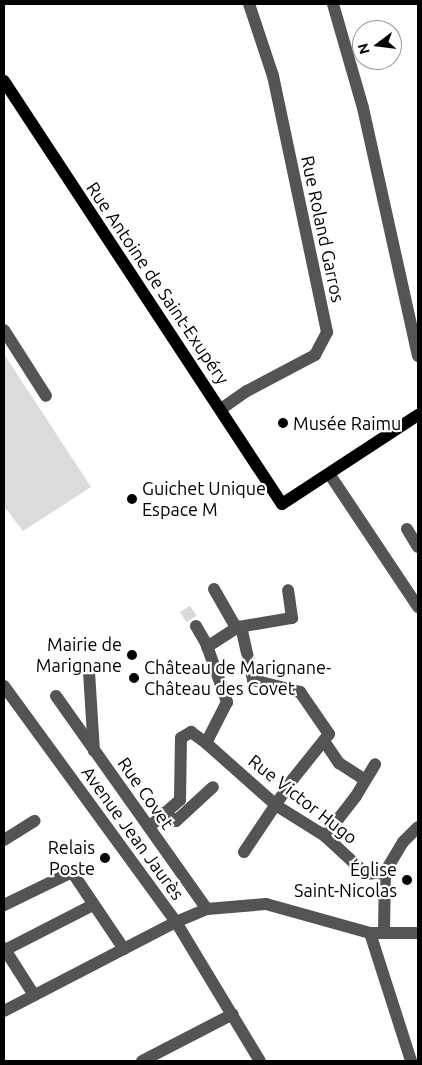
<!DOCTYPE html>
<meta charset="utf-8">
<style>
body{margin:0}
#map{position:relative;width:422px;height:1065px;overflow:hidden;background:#fff;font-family:Ubuntu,sans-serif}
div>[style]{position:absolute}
.green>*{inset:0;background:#dbdbdb}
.minor-tunnel>*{height:12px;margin-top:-6px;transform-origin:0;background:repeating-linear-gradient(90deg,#d9d9d9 0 12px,transparent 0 18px)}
.minor>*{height:12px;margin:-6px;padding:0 6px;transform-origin:6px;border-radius:6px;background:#545454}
.major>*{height:12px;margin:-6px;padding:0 6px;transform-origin:6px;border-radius:6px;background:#000}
.dots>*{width:14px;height:14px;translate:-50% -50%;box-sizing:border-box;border:2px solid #fff;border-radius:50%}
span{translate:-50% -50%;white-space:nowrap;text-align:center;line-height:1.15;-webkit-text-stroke:4.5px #fff;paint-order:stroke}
.street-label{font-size:18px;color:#000}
.poi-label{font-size:18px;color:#000}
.left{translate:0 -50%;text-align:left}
.right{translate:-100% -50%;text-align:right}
.frame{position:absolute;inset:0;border:5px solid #000;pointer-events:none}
.north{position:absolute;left:352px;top:20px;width:50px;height:50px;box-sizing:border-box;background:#fff;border:1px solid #999;border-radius:50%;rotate:255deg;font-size:14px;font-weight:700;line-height:20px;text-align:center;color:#000}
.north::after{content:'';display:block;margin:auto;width:18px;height:22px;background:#000;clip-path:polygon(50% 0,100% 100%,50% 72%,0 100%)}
</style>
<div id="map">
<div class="green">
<div style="clip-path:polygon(4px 354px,91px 487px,23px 531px,6px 509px,4px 510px)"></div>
</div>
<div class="minor-tunnel">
<div style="left:185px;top:609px;width:20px;rotate:57deg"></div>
</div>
<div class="minor">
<div style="left:333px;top:4px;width:108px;rotate:73.9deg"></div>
<div style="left:363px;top:108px;width:254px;rotate:77.5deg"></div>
<div style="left:4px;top:330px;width:78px;rotate:57.5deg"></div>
<div style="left:221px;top:409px;width:32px;rotate:-35deg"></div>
<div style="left:247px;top:391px;width:77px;rotate:-27.9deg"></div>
<div style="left:315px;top:355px;width:26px;rotate:-62deg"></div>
<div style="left:327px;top:332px;width:262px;rotate:-101.9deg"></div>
<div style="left:273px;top:76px;width:76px;rotate:-108.4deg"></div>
<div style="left:330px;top:475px;width:159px;rotate:56.3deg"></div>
<div style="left:407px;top:529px;width:21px;rotate:59deg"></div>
<div style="left:214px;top:589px;width:40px;rotate:60.3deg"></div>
<div style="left:234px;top:624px;width:11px;rotate:41deg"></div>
<div style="left:242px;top:631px;width:50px;rotate:77.3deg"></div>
<div style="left:253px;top:680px;width:49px;rotate:14.3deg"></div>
<div style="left:300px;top:692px;width:51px;rotate:55.4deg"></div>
<div style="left:329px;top:734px;width:58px;rotate:128.7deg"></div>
<div style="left:293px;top:779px;width:88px;rotate:123.9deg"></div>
<div style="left:196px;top:626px;width:20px;rotate:60deg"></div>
<div style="left:206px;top:643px;width:63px;rotate:70.4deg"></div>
<div style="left:227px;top:702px;width:46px;rotate:117.1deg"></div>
<div style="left:207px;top:647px;width:37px;rotate:-33deg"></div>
<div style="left:238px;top:627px;width:55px;rotate:-9.5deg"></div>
<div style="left:292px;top:618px;width:28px;rotate:-98deg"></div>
<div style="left:89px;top:672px;width:79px;rotate:86.4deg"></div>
<div style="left:4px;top:686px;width:292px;rotate:53.9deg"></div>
<div style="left:176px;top:922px;width:162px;rotate:58.9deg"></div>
<div style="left:56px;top:696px;width:261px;rotate:54.7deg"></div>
<div style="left:324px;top:741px;width:27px;rotate:56deg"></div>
<div style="left:339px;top:763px;width:31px;rotate:33deg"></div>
<div style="left:164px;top:813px;width:14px;rotate:34deg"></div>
<div style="left:176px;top:821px;width:50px;rotate:-42.6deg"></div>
<div style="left:149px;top:827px;width:41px;rotate:-41.1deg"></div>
<div style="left:180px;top:800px;width:62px;rotate:-89.1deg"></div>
<div style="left:181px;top:738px;width:12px;rotate:-31deg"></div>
<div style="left:191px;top:732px;width:19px;rotate:36deg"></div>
<div style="left:206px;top:743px;width:95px;rotate:41.6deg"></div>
<div style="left:277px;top:806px;width:57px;rotate:32deg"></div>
<div style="left:325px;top:836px;width:56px;rotate:42.8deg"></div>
<div style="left:366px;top:874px;width:19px;rotate:-6deg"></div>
<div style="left:385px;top:872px;width:35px;rotate:-59deg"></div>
<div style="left:403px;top:842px;width:21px;rotate:-45deg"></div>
<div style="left:325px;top:836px;width:51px;rotate:-52.2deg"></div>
<div style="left:356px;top:796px;width:37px;rotate:-59deg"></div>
<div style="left:4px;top:840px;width:36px;rotate:-32deg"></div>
<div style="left:4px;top:905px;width:76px;rotate:-25.9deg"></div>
<div style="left:72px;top:872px;width:93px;rotate:56deg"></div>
<div style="left:370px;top:933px;width:134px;rotate:72.2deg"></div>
<div style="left:384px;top:933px;width:61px;rotate:-89.1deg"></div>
<div style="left:4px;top:948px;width:56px;rotate:57.4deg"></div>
<div style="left:5px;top:950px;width:99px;rotate:-27.1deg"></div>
<div style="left:4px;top:1011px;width:194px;rotate:-27.4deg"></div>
<div style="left:176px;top:922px;width:34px;rotate:-23deg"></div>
<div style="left:207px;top:909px;width:59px;rotate:-4.8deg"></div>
<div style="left:266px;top:904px;width:108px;rotate:15.6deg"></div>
<div style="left:370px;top:933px;width:48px"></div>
<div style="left:142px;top:1061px;width:102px;rotate:-27.3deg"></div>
</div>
<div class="major">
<div style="left:4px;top:81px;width:506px;rotate:56.69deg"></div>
<div style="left:282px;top:504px;width:163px;rotate:-33.2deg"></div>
</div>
<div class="dots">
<div style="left:283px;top:423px;background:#000"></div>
<div style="left:132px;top:499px;background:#000"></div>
<div style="left:132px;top:655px;background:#000"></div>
<div style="left:134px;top:678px;background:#000"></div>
<div style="left:105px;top:858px;background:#000"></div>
<div style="left:407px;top:880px;background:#000"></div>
</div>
<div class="street-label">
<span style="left:323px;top:229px;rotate:78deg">Rue Roland Garros</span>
<span style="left:158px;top:283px;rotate:56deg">Rue Antoine de Saint-Exupéry</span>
<span style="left:146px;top:793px;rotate:55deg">Rue Covet</span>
<span style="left:303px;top:799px;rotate:38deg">Rue Victor Hugo</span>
<span style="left:133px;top:833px;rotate:54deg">Avenue Jean Jaurès</span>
</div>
<div class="poi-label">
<span class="left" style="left:293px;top:423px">Musée Raimu</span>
<span class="left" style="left:142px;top:499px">Guichet Unique<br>Espace M</span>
<span class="right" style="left:122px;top:655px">Mairie de<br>Marignane</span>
<span class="left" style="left:144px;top:678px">Château de Marignane-<br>Château des Covet</span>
<span class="right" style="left:95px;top:858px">Relais<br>Poste</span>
<span class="right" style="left:397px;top:880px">Église<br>Saint-Nicolas</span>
</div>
<div class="frame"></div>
<div class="north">N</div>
</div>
